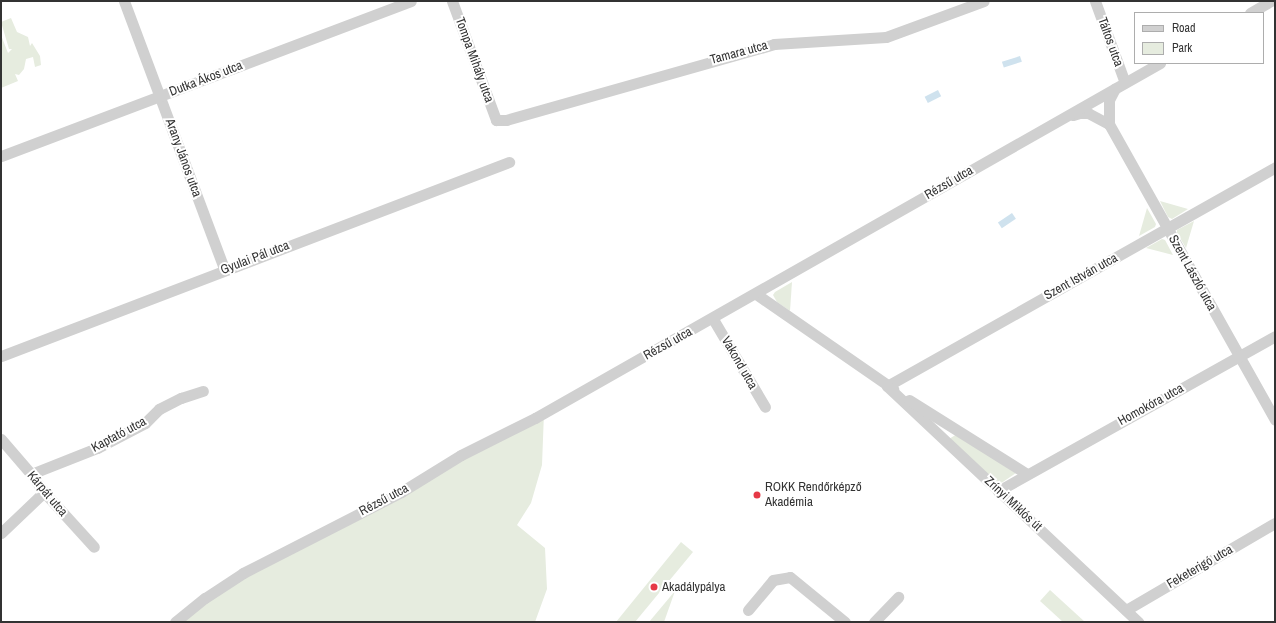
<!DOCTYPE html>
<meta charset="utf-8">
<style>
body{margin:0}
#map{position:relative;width:1276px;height:623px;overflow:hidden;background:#fff;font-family:"Archivo Narrow",sans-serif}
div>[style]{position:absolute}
.green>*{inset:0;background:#e6ecdf}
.water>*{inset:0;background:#cfe2ee;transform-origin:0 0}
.minor>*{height:11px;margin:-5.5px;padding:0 5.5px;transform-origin:5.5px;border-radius:5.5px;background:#d0d0d0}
.dots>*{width:11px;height:11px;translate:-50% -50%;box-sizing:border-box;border:2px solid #fff;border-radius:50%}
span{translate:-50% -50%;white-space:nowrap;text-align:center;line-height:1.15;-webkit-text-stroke:4px #fff;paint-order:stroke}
.street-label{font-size:13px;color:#333}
.poi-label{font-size:13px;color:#333}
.left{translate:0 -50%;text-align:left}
.frame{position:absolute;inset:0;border:2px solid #333;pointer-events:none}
.legend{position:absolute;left:1134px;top:12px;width:130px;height:52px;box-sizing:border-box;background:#fff;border:1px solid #adadad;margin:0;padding:5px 7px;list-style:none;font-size:12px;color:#333}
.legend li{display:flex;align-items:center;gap:8px;height:20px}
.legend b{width:20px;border:1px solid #adadad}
</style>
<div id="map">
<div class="green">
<div style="clip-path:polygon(11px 18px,17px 32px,28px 37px,30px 46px,32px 43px,40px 56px,41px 65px,35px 67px,33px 57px,26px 59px,24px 69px,19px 75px,15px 74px,18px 81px,1px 88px,1px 35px,8px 53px,12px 49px,9px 49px,1px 22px)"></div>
<div style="clip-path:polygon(1160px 201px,1188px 209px,1172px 219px,1168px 217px)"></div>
<div style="clip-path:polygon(1147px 208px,1156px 224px,1155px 227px,1139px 236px)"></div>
<div style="clip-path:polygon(1194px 221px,1186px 248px,1177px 233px,1177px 230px)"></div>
<div style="clip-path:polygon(1162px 239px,1165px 240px,1173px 255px,1146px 248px)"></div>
<div style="clip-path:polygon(792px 282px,790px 311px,777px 302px,773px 295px,775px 292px)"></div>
<div style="clip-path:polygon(544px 413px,542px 465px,531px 503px,517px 525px,545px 548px,547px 589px,535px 622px,175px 622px,205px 598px)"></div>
<div style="clip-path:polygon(957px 434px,1016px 473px,997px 486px,949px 439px)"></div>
<div style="clip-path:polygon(681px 542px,693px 552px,635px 622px,616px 622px)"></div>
<div style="clip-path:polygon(1050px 590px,1085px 622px,1063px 622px,1040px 601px)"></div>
<div style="clip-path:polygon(675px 591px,664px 622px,649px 622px)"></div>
</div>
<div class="water">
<div style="left:1020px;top:56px;width:6px;height:19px;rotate:72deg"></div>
<div style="left:938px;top:90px;width:7px;height:15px;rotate:63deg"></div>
<div style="left:1012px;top:213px;width:7px;height:17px;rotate:56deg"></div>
</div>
<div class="minor">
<div style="left:124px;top:1px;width:286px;rotate:69.5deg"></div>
<div style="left:452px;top:1px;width:127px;rotate:69.7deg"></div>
<div style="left:496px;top:120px;width:10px"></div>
<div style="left:506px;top:120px;width:279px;rotate:-15.8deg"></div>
<div style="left:774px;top:44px;width:112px;rotate:-3.6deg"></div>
<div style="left:886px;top:37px;width:104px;rotate:-20.2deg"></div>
<div style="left:1095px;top:1px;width:87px;rotate:69.9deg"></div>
<div style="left:1250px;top:13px;width:24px;rotate:-30deg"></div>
<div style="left:1073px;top:115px;width:6px;rotate:-18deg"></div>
<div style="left:1079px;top:113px;width:9px"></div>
<div style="left:1088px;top:113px;width:24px;rotate:28deg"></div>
<div style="left:1109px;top:124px;width:339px;rotate:60.7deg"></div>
<div style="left:1109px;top:124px;width:24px;rotate:-90deg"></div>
<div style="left:1109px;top:100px;width:13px;rotate:-63deg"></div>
<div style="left:1px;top:156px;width:438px;rotate:-20.7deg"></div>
<div style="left:756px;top:294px;width:167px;rotate:34.7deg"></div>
<div style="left:713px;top:319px;width:102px;rotate:59.4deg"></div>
<div style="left:1px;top:356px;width:544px;rotate:-20.9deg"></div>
<div style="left:887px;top:386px;width:446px;rotate:-29.4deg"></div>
<div style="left:887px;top:386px;width:345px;rotate:43.2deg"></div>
<div style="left:909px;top:400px;width:139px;rotate:32.1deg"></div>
<div style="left:1px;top:439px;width:46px;rotate:49.4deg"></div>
<div style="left:31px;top:474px;width:22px;rotate:54deg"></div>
<div style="left:44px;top:492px;width:74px;rotate:47.7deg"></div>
<div style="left:31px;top:474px;width:71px;rotate:-21.5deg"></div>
<div style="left:97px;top:448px;width:54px;rotate:-27.5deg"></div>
<div style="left:145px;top:423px;width:20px;rotate:-45deg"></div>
<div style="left:159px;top:409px;width:25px;rotate:-27deg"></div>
<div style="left:181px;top:398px;width:23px;rotate:-18deg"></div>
<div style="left:998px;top:491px;width:317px;rotate:-29.2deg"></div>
<div style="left:1px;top:533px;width:59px;rotate:-43.6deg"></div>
<div style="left:748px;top:610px;width:39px;rotate:-50deg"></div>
<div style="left:773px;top:580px;width:17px;rotate:-10deg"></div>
<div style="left:790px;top:577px;width:71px;rotate:39.3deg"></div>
<div style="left:1126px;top:610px;width:173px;rotate:-30.3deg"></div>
<div style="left:175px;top:622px;width:38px;rotate:-39deg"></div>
<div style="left:205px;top:598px;width:45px;rotate:-33.3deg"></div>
<div style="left:243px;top:573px;width:178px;rotate:-27.1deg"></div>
<div style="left:401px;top:492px;width:70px;rotate:-31.7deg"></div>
<div style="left:461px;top:455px;width:83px;rotate:-26.6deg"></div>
<div style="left:535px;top:418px;width:719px;rotate:-29.6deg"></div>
<div style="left:874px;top:622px;width:35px;rotate:-46deg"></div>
</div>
<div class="dots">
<div style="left:757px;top:495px;background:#e63946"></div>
<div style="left:654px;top:587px;background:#e63946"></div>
</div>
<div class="street-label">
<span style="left:1110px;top:42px;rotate:70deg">Táltos utca</span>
<span style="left:739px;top:53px;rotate:-15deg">Tamara utca</span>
<span style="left:474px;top:60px;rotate:70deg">Tompa Mihály utca</span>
<span style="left:206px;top:79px;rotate:-21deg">Dutka Ákos utca</span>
<span style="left:183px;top:158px;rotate:70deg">Arany János utca</span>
<span style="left:949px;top:183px;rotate:-30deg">Rézsű utca</span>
<span style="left:255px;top:258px;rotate:-21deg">Gyulai Pál utca</span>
<span style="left:1192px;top:273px;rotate:61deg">Szent László utca</span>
<span style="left:1081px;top:277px;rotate:-29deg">Szent István utca</span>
<span style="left:668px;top:344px;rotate:-29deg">Rézsű utca</span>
<span style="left:739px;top:363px;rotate:60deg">Vakond utca</span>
<span style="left:1151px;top:405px;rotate:-29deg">Homokóra utca</span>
<span style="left:119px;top:435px;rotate:-28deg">Kaptató utca</span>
<span style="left:47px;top:494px;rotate:50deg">Kárpát utca</span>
<span style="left:384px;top:500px;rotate:-28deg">Rézsű utca</span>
<span style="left:1013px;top:504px;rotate:43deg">Zrínyi Miklós út</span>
<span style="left:1200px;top:567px;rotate:-30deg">Feketerigó utca</span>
</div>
<div class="poi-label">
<span class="left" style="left:765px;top:495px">ROKK Rendőrképző<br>Akadémia</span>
<span class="left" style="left:662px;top:587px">Akadálypálya</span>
</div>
<div class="frame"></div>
<ul class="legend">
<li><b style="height:5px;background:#d0d0d0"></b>Road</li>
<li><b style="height:11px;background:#e6ecdf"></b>Park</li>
</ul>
</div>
